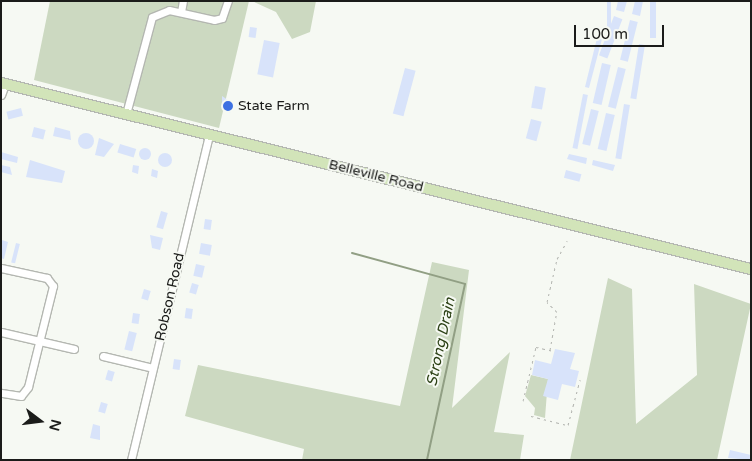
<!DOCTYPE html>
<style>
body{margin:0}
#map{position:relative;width:752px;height:461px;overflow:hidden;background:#f6f9f3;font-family:"Varela Round",sans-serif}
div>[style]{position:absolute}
.green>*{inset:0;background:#ccd9c1}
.stream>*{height:2px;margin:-1px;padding:0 1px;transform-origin:1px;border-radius:1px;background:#919f84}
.building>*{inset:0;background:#d8e3fa;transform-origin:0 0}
.round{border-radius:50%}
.path>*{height:1px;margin-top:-0.5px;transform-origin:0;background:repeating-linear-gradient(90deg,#b2b4af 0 2.5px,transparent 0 6.5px)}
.roads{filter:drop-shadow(1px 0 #b4b7b1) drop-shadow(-1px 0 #b4b7b1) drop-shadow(0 1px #b4b7b1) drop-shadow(0 -1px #b4b7b1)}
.street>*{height:7px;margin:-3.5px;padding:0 3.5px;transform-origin:3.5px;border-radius:3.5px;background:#fff}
.secondary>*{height:10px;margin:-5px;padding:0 5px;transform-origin:5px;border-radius:5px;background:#d2e4b9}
.dots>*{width:14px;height:14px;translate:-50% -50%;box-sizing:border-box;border:2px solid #f6f9f3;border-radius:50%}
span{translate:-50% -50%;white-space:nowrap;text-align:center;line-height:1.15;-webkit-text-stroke:4px #f6f9f3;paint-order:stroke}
.poi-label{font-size:14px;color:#1b1c1a}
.left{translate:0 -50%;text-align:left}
.street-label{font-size:14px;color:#1b1c1a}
.water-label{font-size:15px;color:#2b4015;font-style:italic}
.frame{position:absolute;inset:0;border:2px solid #1b1c1a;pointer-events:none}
.north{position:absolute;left:15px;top:396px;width:50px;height:50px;-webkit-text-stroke:4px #f6f9f3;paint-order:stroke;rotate:105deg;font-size:14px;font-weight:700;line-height:20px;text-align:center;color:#1b1c1a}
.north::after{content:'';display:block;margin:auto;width:18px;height:22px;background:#1b1c1a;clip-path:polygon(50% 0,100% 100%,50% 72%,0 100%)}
.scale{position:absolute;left:574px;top:25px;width:90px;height:22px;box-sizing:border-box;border:2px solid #1b1c1a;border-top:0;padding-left:6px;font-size:15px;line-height:18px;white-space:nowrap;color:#1b1c1a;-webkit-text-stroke:4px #f6f9f3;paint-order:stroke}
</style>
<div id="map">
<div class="green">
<div style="clip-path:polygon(50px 1px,249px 1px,219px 128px,34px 80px)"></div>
<div style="clip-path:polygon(252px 1px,316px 1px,310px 32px,292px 39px,276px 12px)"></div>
<div style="clip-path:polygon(432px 262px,469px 270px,452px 408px,510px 352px,494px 432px,524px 435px,520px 460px,302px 460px,304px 449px,185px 416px,198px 365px,400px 406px)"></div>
<div style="clip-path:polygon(608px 278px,632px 289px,636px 424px,697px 375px,694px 284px,751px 304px,717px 460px,570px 460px)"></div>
<div style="clip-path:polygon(531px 375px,548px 379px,545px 418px,534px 415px,535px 408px,525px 396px)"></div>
</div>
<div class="stream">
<div style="left:352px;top:253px;width:117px;rotate:15.3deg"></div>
<div style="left:465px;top:284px;width:180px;rotate:102.2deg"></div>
</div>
<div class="building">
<div style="left:607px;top:1px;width:4px;height:27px"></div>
<div style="clip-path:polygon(618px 1px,627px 1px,624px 12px,616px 10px)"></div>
<div style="clip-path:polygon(635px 1px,643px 1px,640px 16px,632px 14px)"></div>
<div style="left:650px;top:1px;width:6px;height:37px"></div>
<div style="left:614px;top:16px;width:9px;height:42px;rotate:21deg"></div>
<div style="left:630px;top:20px;width:8px;height:41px;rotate:14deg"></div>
<div style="left:250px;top:27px;width:7px;height:10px;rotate:8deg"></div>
<div style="clip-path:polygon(598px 34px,603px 35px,589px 88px,585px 87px)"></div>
<div style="left:264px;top:40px;width:16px;height:35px;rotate:11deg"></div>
<div style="left:639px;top:44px;width:6px;height:55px;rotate:9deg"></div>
<div style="left:602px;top:63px;width:9px;height:41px;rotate:13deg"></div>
<div style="left:618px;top:67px;width:8px;height:41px;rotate:14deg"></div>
<div style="left:405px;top:68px;width:11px;height:47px;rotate:15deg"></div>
<div style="left:535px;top:86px;width:11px;height:22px;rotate:10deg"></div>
<div style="left:583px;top:94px;width:5px;height:55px;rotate:11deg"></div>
<div style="clip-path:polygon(222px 96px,234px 104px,230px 113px,222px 107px)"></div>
<div style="left:624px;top:104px;width:6px;height:55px;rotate:9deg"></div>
<div style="left:21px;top:108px;width:8px;height:15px;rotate:76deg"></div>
<div style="left:591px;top:109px;width:8px;height:36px;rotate:14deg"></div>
<div style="left:606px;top:113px;width:9px;height:37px;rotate:13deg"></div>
<div style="left:531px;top:119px;width:11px;height:20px;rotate:15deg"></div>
<div style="left:34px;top:127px;width:12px;height:10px;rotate:14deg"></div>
<div style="clip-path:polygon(55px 127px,70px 131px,71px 140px,53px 136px)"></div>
<div class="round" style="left:78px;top:133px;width:16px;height:16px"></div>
<div style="clip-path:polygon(99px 138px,114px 144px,104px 157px,95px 155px)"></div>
<div style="left:120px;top:144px;width:17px;height:9px;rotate:17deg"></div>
<div class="round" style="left:139px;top:148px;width:12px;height:12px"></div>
<div style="clip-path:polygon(1px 152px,18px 157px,17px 163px,1px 159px)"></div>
<div class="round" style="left:158px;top:153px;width:14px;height:14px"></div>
<div style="clip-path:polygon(569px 154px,587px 158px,586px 164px,567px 159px)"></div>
<div style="clip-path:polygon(30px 160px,65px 171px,62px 183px,26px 177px)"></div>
<div style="clip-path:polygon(593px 160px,615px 165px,613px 171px,592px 165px)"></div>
<div style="clip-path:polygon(1px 165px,10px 167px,12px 175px,1px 172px)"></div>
<div style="clip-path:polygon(133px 165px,139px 166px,138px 174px,132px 172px)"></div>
<div style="clip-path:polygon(152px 169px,158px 171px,157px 178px,151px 176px)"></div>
<div style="left:566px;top:170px;width:16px;height:8px;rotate:15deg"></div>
<div style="left:161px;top:211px;width:7px;height:17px;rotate:16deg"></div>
<div style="left:205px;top:219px;width:7px;height:10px;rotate:8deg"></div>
<div style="clip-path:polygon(150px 235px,163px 238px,160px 250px,152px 248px)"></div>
<div style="clip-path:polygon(2px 240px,8px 242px,4px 259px,1px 258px)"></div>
<div style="left:16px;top:243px;width:4px;height:20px;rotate:14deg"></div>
<div style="left:201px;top:243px;width:11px;height:11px;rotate:10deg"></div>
<div style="left:196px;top:264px;width:9px;height:12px;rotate:13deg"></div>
<div style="left:192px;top:283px;width:7px;height:10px;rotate:16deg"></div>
<div style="left:144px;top:289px;width:7px;height:10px;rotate:16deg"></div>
<div style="left:186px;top:308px;width:7px;height:10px;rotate:8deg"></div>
<div style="left:133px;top:313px;width:7px;height:10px;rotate:8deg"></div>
<div style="left:129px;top:331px;width:8px;height:19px;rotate:14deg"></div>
<div style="clip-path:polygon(555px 349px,575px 353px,570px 369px,579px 371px,575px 387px,562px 384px,558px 400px,543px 396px,548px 379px,532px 375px,535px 360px,551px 364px)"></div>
<div style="left:174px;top:359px;width:7px;height:10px;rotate:8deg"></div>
<div style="left:108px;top:370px;width:7px;height:10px;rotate:16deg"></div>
<div style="left:101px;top:402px;width:7px;height:10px;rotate:16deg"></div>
<div style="clip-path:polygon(93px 424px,100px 426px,100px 440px,90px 438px)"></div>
<div style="clip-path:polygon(730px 450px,751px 455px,751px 460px,728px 458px)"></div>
</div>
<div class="path">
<div style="left:550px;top:350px;width:39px;rotate:-80deg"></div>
<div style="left:557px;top:312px;width:14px;rotate:-135deg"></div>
<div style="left:547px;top:302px;width:44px;rotate:-76.9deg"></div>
<div style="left:557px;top:259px;width:21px;rotate:-61deg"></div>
<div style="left:523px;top:401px;width:56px;rotate:-76.5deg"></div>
<div style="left:536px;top:347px;width:18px;rotate:13deg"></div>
<div style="left:531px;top:416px;width:38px;rotate:14deg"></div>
<div style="left:568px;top:425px;width:47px;rotate:-75.1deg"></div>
</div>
<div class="roads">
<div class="street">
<div style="left:181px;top:12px;width:11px;rotate:-80deg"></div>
<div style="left:1px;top:95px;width:12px;rotate:-70deg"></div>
<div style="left:126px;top:114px;width:100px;rotate:-75deg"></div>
<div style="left:152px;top:17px;width:18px;rotate:-22deg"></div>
<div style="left:169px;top:10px;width:46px;rotate:12.5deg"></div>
<div style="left:214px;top:20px;width:8px;rotate:-14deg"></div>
<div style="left:222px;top:18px;width:18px;rotate:-71deg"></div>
<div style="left:1px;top:268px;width:47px;rotate:12.3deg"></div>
<div style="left:47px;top:278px;width:10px;rotate:53deg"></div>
<div style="left:53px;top:286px;width:104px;rotate:103.9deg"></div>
<div style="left:28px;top:387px;width:11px;rotate:128deg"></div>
<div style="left:21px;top:396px;width:20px;rotate:-171deg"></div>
<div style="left:1px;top:332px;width:75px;rotate:13.1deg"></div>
<div style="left:103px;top:356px;width:51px;rotate:13.5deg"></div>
<div style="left:131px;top:460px;width:335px;rotate:-76.5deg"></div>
</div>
<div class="secondary">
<div style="left:1px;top:83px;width:773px;rotate:13.93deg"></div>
</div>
</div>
<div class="dots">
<div style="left:228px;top:106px;background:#3e71e2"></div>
</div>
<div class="poi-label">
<span class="left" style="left:238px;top:106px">State Farm</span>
</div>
<div class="street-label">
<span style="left:376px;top:176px;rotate:14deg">Belleville Road</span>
<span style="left:170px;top:297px;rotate:-77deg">Robson Road</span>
</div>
<div class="water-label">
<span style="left:441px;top:342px;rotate:-78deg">Strong Drain</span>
</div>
<div class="frame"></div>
<div class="north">N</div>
<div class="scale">100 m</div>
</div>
